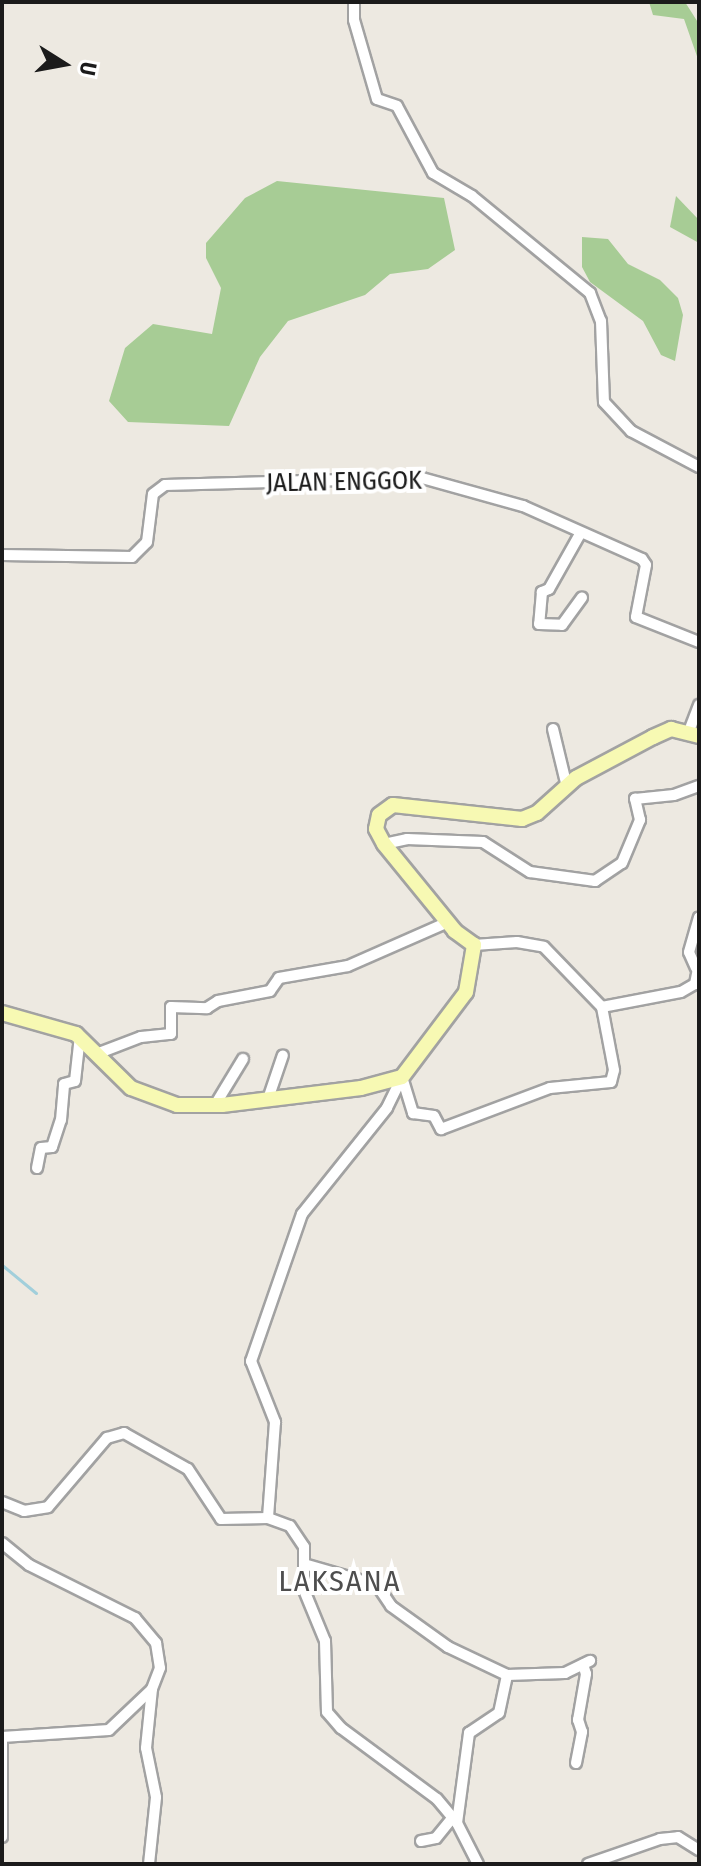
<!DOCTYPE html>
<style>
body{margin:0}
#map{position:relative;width:701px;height:1866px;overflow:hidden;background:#ede9e1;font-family:"Fira Sans Condensed",sans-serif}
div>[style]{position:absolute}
.forest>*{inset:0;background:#a7cc95}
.stream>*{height:3px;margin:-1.5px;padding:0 1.5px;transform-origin:1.5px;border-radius:1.5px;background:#a1cfdb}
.roads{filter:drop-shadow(2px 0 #a2a2a2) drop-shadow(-2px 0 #a2a2a2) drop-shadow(0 2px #a2a2a2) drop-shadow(0 -2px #a2a2a2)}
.street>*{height:10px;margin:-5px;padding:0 5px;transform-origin:5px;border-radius:5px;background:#fff}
.secondary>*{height:14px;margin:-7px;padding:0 7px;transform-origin:7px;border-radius:7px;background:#f7f9b3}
span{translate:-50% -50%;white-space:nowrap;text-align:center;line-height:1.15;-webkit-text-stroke:8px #fff;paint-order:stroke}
.street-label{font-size:26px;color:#1b1b1b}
.quarter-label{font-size:30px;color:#4e4e4e;letter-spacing:2px}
.frame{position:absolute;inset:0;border:4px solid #1b1b1b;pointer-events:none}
.north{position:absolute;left:24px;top:24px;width:80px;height:80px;-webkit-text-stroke:6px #fff;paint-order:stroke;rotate:101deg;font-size:22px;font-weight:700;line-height:32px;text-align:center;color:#1b1b1b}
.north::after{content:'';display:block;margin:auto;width:28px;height:36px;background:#1b1b1b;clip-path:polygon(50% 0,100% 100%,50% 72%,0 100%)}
</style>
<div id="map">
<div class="forest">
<div style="clip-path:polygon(649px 2px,685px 2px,699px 24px,699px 62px,684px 19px,653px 15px)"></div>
<div style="clip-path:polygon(277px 181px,444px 198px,455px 250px,428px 269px,390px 274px,365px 295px,288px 321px,260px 357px,229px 426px,128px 422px,109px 401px,125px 348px,153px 324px,212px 334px,221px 288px,206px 258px,206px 243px,245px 198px)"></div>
<div style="clip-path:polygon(676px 196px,699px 220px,699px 243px,670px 227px)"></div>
<div style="clip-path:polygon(582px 237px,608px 239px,628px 264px,660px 280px,678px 298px,683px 315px,675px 361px,661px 355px,643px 321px,590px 282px,582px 267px)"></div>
</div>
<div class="stream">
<div style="left:2px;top:1265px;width:44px;rotate:39.5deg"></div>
</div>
<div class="roads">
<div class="street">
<div style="left:354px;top:2px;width:18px;rotate:90deg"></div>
<div style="left:354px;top:20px;width:82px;rotate:73.8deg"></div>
<div style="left:377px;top:99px;width:21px;rotate:19deg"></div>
<div style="left:397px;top:106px;width:76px;rotate:61.8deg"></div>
<div style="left:433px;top:173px;width:45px;rotate:30.5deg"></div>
<div style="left:472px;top:196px;width:153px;rotate:39.4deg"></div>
<div style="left:590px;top:293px;width:30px;rotate:69deg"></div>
<div style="left:601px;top:321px;width:81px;rotate:87.9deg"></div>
<div style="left:604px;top:402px;width:40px;rotate:47deg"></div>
<div style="left:631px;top:431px;width:77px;rotate:27.9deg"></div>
<div style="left:580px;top:534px;width:63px;rotate:119.4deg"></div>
<div style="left:549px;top:589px;width:8px;rotate:157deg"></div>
<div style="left:542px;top:592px;width:32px;rotate:95deg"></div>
<div style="left:539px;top:624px;width:23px;rotate:2deg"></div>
<div style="left:562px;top:625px;width:34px;rotate:-54deg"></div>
<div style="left:2px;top:555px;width:130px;rotate:0.9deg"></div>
<div style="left:132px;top:557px;width:21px;rotate:-45deg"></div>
<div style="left:147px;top:542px;width:48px;rotate:-82.9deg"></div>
<div style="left:153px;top:494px;width:15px;rotate:-37deg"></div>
<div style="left:165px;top:485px;width:257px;rotate:-1.6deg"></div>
<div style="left:422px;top:478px;width:105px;rotate:15.5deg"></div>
<div style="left:523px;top:506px;width:130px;rotate:24deg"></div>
<div style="left:642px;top:559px;width:7px;rotate:56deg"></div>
<div style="left:646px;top:565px;width:53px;rotate:100.9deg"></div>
<div style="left:636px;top:617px;width:68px;rotate:21.6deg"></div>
<div style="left:553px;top:729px;width:60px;rotate:76.4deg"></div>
<div style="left:689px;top:731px;width:28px;rotate:-69deg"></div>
<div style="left:384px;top:844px;width:24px;rotate:-12deg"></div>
<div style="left:407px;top:839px;width:76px;rotate:2.3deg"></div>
<div style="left:483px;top:842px;width:56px;rotate:32.6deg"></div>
<div style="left:530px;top:872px;width:66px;rotate:7.9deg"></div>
<div style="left:595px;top:881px;width:32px;rotate:-34deg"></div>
<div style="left:622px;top:863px;width:47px;rotate:-67.3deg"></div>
<div style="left:640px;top:820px;width:22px;rotate:-103deg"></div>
<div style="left:635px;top:799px;width:39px;rotate:-6deg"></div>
<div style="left:674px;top:795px;width:27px;rotate:-20deg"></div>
<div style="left:474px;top:945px;width:43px;rotate:-4deg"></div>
<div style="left:517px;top:942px;width:27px;rotate:10deg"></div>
<div style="left:544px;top:947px;width:83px;rotate:46deg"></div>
<div style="left:602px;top:1007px;width:80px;rotate:-10.8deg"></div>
<div style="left:681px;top:992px;width:16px;rotate:-30deg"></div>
<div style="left:695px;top:984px;width:20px;rotate:-79deg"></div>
<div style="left:696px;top:968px;width:17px;rotate:-114deg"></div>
<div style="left:689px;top:952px;width:36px;rotate:-74deg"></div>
<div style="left:99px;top:1053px;width:45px;rotate:-20.9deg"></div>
<div style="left:141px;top:1037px;width:30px;rotate:-6deg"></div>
<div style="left:171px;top:1034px;width:27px;rotate:-90deg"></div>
<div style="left:171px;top:1007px;width:36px;rotate:2deg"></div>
<div style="left:207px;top:1008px;width:13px;rotate:-32deg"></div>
<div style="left:218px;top:1001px;width:53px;rotate:-10.9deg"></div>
<div style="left:270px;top:991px;width:16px;rotate:-55deg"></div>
<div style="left:279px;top:978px;width:70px;rotate:-9.9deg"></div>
<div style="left:348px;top:966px;width:109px;rotate:-23.7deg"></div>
<div style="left:402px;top:1077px;width:34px;rotate:116deg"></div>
<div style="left:387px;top:1108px;width:136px;rotate:128.7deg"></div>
<div style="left:302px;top:1214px;width:156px;rotate:109.1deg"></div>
<div style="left:251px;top:1361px;width:66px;rotate:68.5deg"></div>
<div style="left:275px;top:1422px;width:96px;rotate:94.2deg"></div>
<div style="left:268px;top:1518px;width:23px;rotate:20deg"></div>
<div style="left:290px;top:1526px;width:25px;rotate:56deg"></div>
<div style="left:304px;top:1547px;width:43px;rotate:90deg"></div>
<div style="left:304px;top:1590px;width:55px;rotate:67.6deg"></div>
<div style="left:325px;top:1641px;width:71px;rotate:88.4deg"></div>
<div style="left:327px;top:1712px;width:21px;rotate:49deg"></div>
<div style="left:341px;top:1728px;width:119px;rotate:36.5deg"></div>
<div style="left:437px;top:1799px;width:31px;rotate:50deg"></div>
<div style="left:457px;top:1823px;width:46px;rotate:62.9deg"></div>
<div style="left:402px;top:1077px;width:38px;rotate:73deg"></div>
<div style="left:413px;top:1113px;width:21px;rotate:8deg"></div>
<div style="left:434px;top:1116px;width:15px;rotate:62deg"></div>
<div style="left:441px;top:1129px;width:116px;rotate:-20.6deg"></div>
<div style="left:550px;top:1088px;width:61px;rotate:-5.6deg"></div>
<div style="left:611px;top:1082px;width:12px;rotate:-76deg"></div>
<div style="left:614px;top:1070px;width:64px;rotate:-100.8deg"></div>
<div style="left:268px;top:1099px;width:46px;rotate:-71.2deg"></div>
<div style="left:215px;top:1105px;width:54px;rotate:-58.7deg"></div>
<div style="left:37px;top:1168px;width:20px;rotate:-79deg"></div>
<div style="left:41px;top:1148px;width:11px;rotate:-5deg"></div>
<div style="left:52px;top:1147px;width:28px;rotate:-72deg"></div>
<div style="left:61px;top:1120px;width:36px;rotate:-85deg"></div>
<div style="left:64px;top:1084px;width:11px;rotate:-15deg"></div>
<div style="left:75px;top:1081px;width:45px;rotate:-83.7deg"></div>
<div style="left:2px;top:1502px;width:24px;rotate:22deg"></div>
<div style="left:24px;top:1511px;width:24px;rotate:-9deg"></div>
<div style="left:48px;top:1507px;width:91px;rotate:-49.5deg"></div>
<div style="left:107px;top:1438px;width:18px;rotate:-16deg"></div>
<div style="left:124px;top:1433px;width:73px;rotate:29.4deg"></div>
<div style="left:188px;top:1469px;width:60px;rotate:56.6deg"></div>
<div style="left:221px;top:1519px;width:47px;rotate:-1.2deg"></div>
<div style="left:2px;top:1543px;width:35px;rotate:39deg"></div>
<div style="left:29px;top:1565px;width:119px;rotate:26.6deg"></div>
<div style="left:135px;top:1618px;width:33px;rotate:50deg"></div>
<div style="left:156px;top:1643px;width:25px;rotate:81deg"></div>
<div style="left:160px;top:1668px;width:22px;rotate:111deg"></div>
<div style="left:152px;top:1689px;width:59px;rotate:136.4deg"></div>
<div style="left:109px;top:1730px;width:107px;rotate:176.3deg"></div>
<div style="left:2px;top:1737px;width:100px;rotate:90deg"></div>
<div style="left:304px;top:1564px;width:76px;rotate:16deg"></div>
<div style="left:377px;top:1585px;width:25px;rotate:56deg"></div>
<div style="left:391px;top:1606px;width:70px;rotate:35.7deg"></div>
<div style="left:448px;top:1647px;width:65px;rotate:25.4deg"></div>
<div style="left:507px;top:1675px;width:58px;rotate:-2deg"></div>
<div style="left:565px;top:1673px;width:28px;rotate:-26deg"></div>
<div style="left:576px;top:1763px;width:32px;rotate:-79deg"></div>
<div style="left:582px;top:1732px;width:13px;rotate:-108deg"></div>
<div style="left:578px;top:1720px;width:47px;rotate:-80.1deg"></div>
<div style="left:586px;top:1674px;width:10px;rotate:-107deg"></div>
<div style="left:457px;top:1823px;width:91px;rotate:-82.4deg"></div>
<div style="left:469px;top:1733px;width:36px;rotate:-34deg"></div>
<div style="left:499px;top:1713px;width:39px;rotate:-78deg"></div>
<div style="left:421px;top:1841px;width:15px;rotate:-11deg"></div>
<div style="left:436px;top:1838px;width:26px;rotate:-51deg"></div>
<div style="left:149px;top:1864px;width:67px;rotate:-84deg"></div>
<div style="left:156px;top:1797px;width:50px;rotate:-101.5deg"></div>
<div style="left:146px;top:1748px;width:59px;rotate:-84.2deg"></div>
<div style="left:588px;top:1864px;width:76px;rotate:-19.1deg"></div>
<div style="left:660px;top:1839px;width:18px;rotate:-6deg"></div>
<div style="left:678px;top:1837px;width:25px;rotate:32deg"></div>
</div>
<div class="secondary">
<div style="left:2px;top:1013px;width:77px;rotate:15.8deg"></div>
<div style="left:76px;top:1034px;width:77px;rotate:44.5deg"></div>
<div style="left:131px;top:1088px;width:49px;rotate:20.3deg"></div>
<div style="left:177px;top:1105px;width:45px"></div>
<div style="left:222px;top:1105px;width:140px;rotate:-7deg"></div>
<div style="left:361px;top:1088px;width:42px;rotate:-15deg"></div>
<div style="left:402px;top:1077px;width:106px;rotate:-53deg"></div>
<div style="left:466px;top:992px;width:48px;rotate:-80.3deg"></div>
<div style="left:474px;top:945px;width:24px;rotate:-144deg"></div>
<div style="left:455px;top:931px;width:112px;rotate:-129.2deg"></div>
<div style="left:384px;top:844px;width:17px;rotate:-118deg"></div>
<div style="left:376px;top:829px;width:14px;rotate:-78deg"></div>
<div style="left:379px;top:815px;width:17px;rotate:-36deg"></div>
<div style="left:393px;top:805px;width:130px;rotate:6.2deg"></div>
<div style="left:522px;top:819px;width:16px;rotate:-22deg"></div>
<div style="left:537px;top:813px;width:52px;rotate:-41.9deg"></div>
<div style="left:576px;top:778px;width:87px;rotate:-28deg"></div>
<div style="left:653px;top:737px;width:20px;rotate:-24deg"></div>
<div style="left:671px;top:729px;width:29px;rotate:14deg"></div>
</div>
</div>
<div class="street-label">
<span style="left:344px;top:482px;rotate:-1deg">JALAN ENGGOK</span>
</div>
<div class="quarter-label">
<span style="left:340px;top:1581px">LAKSANA</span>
</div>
<div class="frame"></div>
<div class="north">U</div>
</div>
